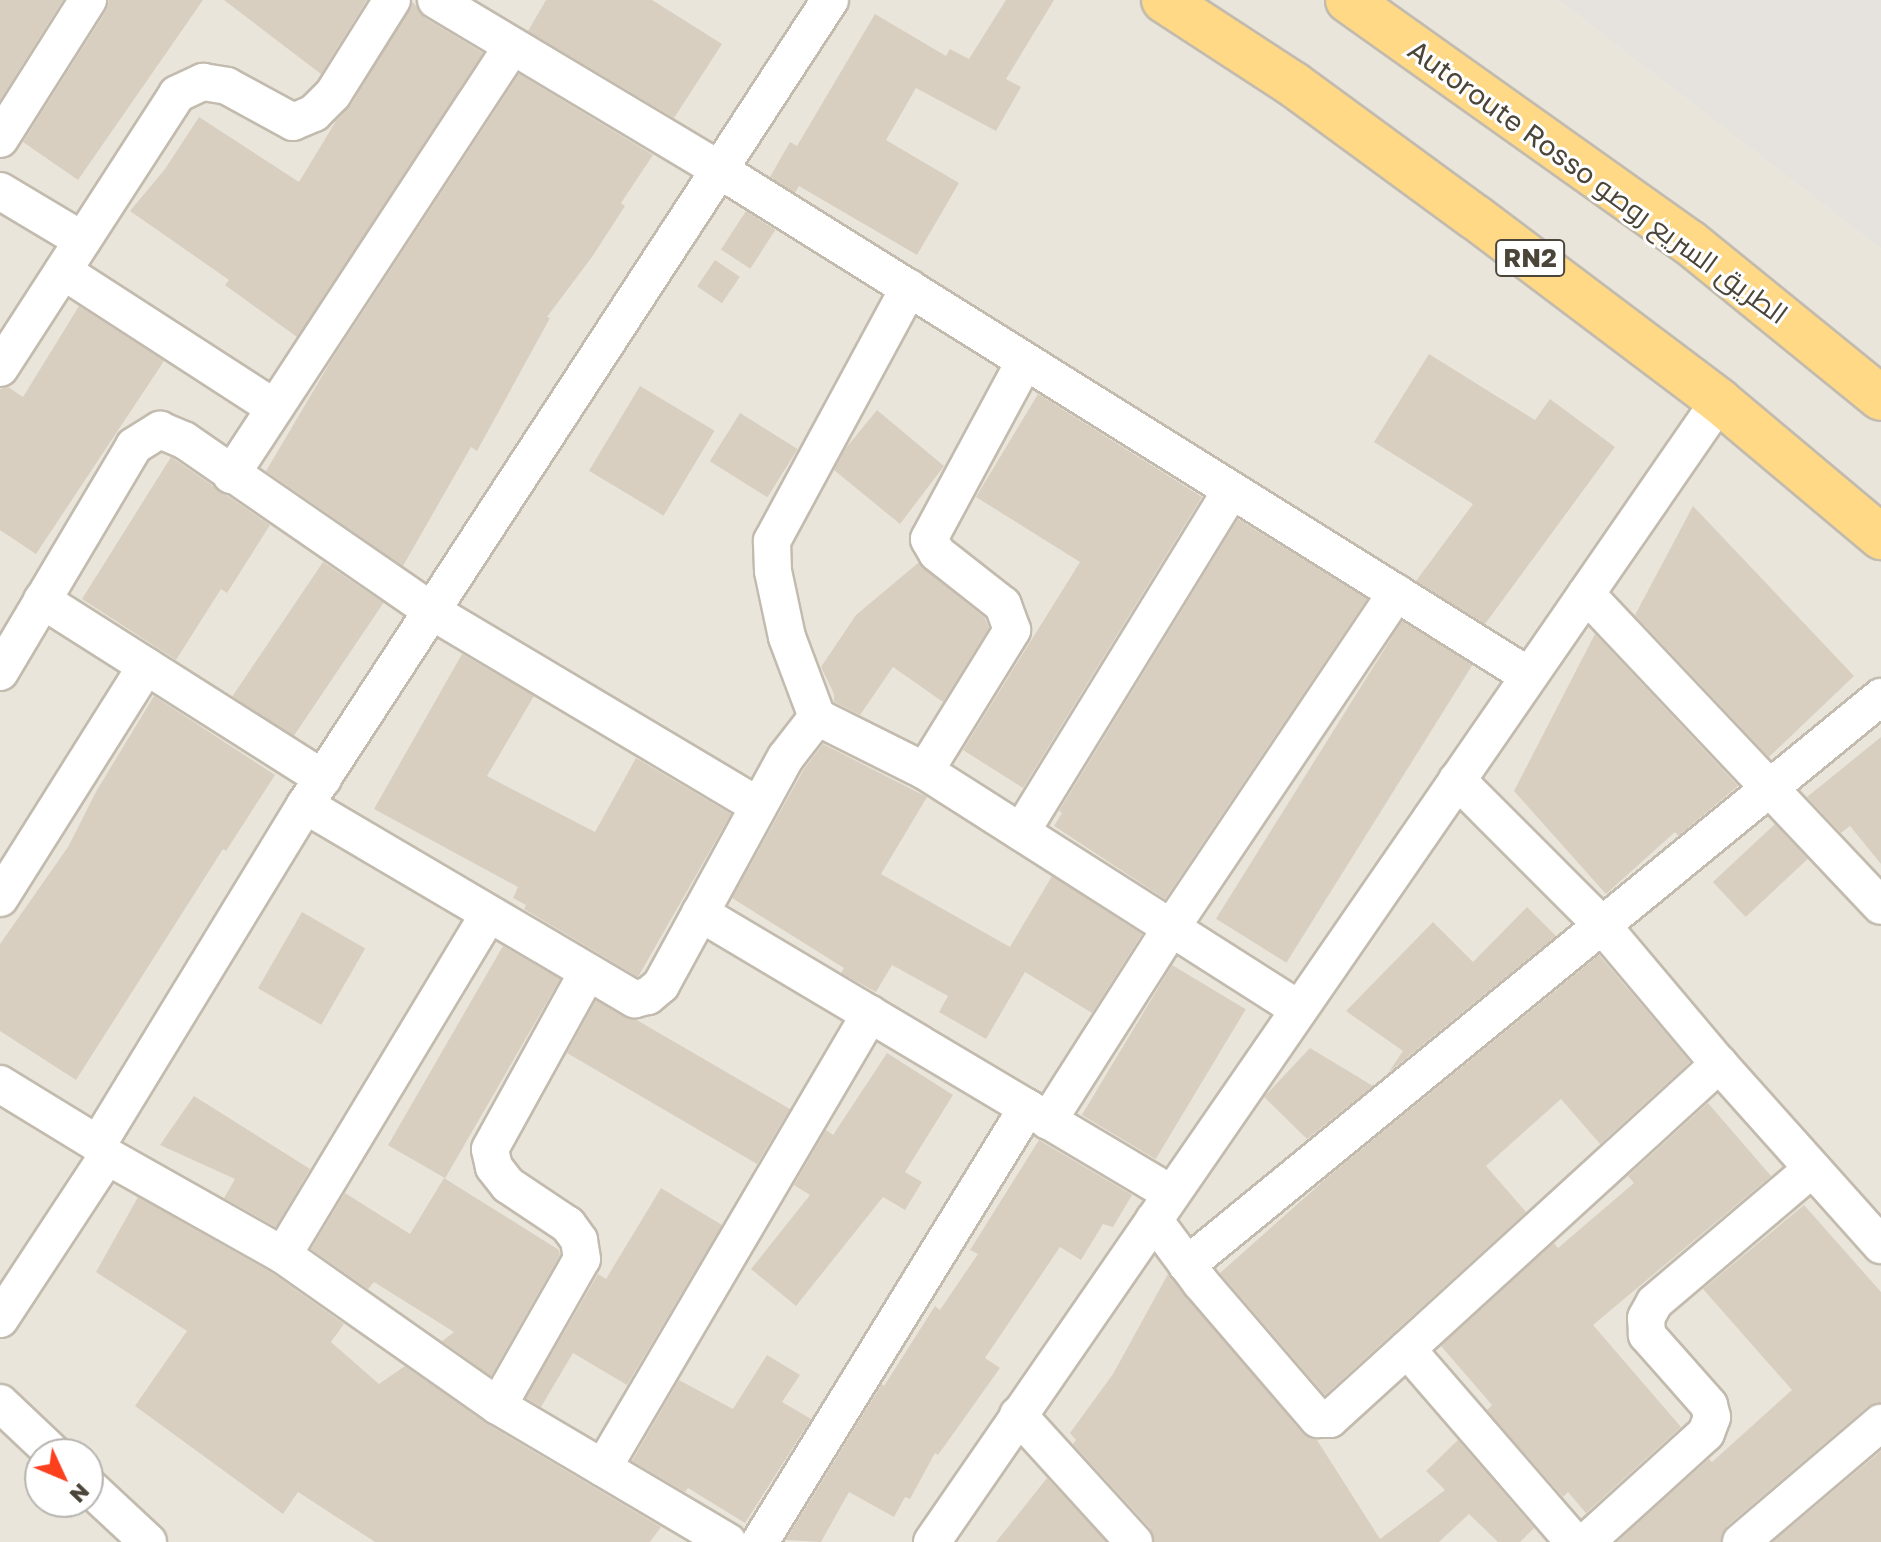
<!DOCTYPE html>
<meta charset="utf-8">
<style>
body{margin:0}
#map{position:relative;width:1881px;height:1542px;overflow:hidden;background:#f6f3ec;font-family:"Golos Text",Cairo,sans-serif}
div>[style]{position:absolute}
.residential>*{inset:0;background:#eae5da}
.industrial>*{inset:0;background:#e6e2dd}
.building>*{inset:0;background:#d8cfc1;transform-origin:0 0}
.roads{filter:drop-shadow(2px 0 #c2bbae) drop-shadow(-2px 0 #c2bbae) drop-shadow(0 2px #c2bbae) drop-shadow(0 -2px #c2bbae)}
.minor>*{height:36px;margin:-18px;padding:0 18px;transform-origin:18px;border-radius:18px;background:#fff}
.trunk>*{height:44px;margin:-22px;padding:0 22px;transform-origin:22px;border-radius:22px;background:#ffd985}
span{translate:-50% -50%;white-space:nowrap;text-align:center;line-height:1.15;-webkit-text-stroke:6px #fff;paint-order:stroke}
.shield-label span{padding:2px 6px;background:#fff;border:2px solid;border-radius:6px;-webkit-text-stroke-width:0}
.shield-label{font-size:26px;color:#4b4439;font-weight:700}
.street-label{font-size:28px;color:#4b4439}
.north{position:absolute;left:24px;top:1438px;width:80px;height:80px;box-sizing:border-box;background:#fff;border:2px solid #b7b4b0;border-radius:50%;rotate:134deg;font-size:22px;font-weight:700;line-height:32px;text-align:center;color:#4b4439}
.north::after{content:'';display:block;margin:auto;width:28px;height:36px;background:#fc3f1d;clip-path:polygon(50% 0,100% 100%,50% 72%,0 100%)}
</style>
<div id="map">
<div class="residential">
<div style="clip-path:polygon(evenodd,0 0,1558px 0,1881px 249px,1881px 1542px,0 1542px,0 0,40px 1454px,88px 1454px,88px 1502px,40px 1502px,40px 1454px)"></div>
</div>
<div class="industrial">
<div style="clip-path:polygon(1558px 0,1881px 0,1881px 249px)"></div>
</div>
<div class="building">
<div style="clip-path:polygon(0 0,63px 0,0 100px)"></div>
<div style="clip-path:polygon(109px 0,203px 0,78px 180px,23px 142px,106px 11px)"></div>
<div style="clip-path:polygon(224px 0,367px 0,321px 74px)"></div>
<div style="clip-path:polygon(546px 0,652px 0,722px 44px,674px 118px,528px 31px)"></div>
<div style="clip-path:polygon(1006px 0,1054px 0,1006px 79px,1021px 87px,996px 131px,916px 88px,886px 140px,959px 183px,917px 255px,799px 186px,795px 193px,770px 177px,790px 142px,797px 146px,875px 14px,946px 56px,950px 49px,969px 59px)"></div>
<div style="clip-path:polygon(413px 2px,425px 18px,483px 53px,297px 337px,225px 285px,229px 280px,130px 211px,165px 169px,199px 117px,299px 182px,336px 121px,351px 105px)"></div>
<div style="clip-path:polygon(519px 74px,653px 155px,621px 203px,625px 206px,592px 257px,547px 317px,550px 318px,477px 451px,471px 447px,403px 566px,266px 471px,331px 361px)"></div>
<div style="left:746px;top:211px;width:35px;height:46px;rotate:33deg"></div>
<div style="left:715px;top:260px;width:30px;height:32px;rotate:34deg"></div>
<div style="clip-path:polygon(79px 306px,164px 361px,36px 554px,0 530px,0 389px,8px 387px,23px 397px)"></div>
<div style="clip-path:polygon(1429px 354px,1535px 420px,1550px 399px,1615px 447px,1485px 624px,1416px 581px,1473px 504px,1374px 442px)"></div>
<div style="left:640px;top:386px;width:87px;height:99px;rotate:31deg"></div>
<div style="clip-path:polygon(1038px 394px,1202px 497px,1023px 788px,963px 750px,1080px 562px,976px 497px)"></div>
<div style="clip-path:polygon(877px 410px,944px 466px,900px 524px,834px 470px,846px 448px)"></div>
<div style="left:740px;top:413px;width:68px;height:57px;rotate:32deg"></div>
<div style="clip-path:polygon(171px 457px,270px 525px,227px 593px,221px 589px,176px 660px,82px 599px)"></div>
<div style="clip-path:polygon(1693px 506px,1854px 676px,1769px 757px,1635px 615px)"></div>
<div style="clip-path:polygon(1238px 519px,1367px 599px,1165px 899px,1054px 826px,1062px 813px,1059px 811px)"></div>
<div style="left:323px;top:562px;width:73px;height:162px;rotate:34deg"></div>
<div style="clip-path:polygon(918px 563px,985px 618px,989px 628px,943px 702px,893px 667px,860px 715px,834px 702px,834px 694px,821px 667px,856px 615px)"></div>
<div style="left:1402px;top:621px;width:83px;height:351px;rotate:32deg"></div>
<div style="clip-path:polygon(1595px 634px,1738px 786px,1678px 836px,1675px 832px,1606px 894px,1514px 791px)"></div>
<div style="clip-path:polygon(462px 654px,534px 696px,487px 776px,595px 832px,636px 758px,731px 814px,638px 977px,524px 909px,526px 905px,513px 898px,518px 887px,374px 809px)"></div>
<div style="clip-path:polygon(154px 696px,275px 775px,226px 851px,223px 849px,76px 1080px,0 1031px,0 944px,68px 847px,97px 790px)"></div>
<div style="clip-path:polygon(1881px 737px,1881px 864px,1850px 826px,1841px 833px,1807px 797px)"></div>
<div style="clip-path:polygon(823px 744px,927px 797px,881px 874px,1010px 947px,1052px 876px,1142px 934px,1092px 1013px,1025px 972px,986px 1039px,939px 1012px,948px 996px,892px 965px,876px 992px,841px 973px,844px 968px,732px 898px,804px 769px)"></div>
<div style="left:1775px;top:824px;width:48px;height:85px;rotate:47deg"></div>
<div style="clip-path:polygon(1527px 907px,1556px 936px,1388px 1073px,1403px 1051px,1346px 1011px,1433px 922px,1473px 962px)"></div>
<div style="left:302px;top:912px;width:73px;height:88px;rotate:30deg"></div>
<div style="left:503px;top:946px;width:66px;height:230px;rotate:30deg"></div>
<div style="clip-path:polygon(1599px 955px,1690px 1062px,1600px 1144px,1561px 1099px,1486px 1166px,1526px 1212px,1325px 1395px,1220px 1273px,1329px 1176px)"></div>
<div style="left:1172px;top:965px;width:86px;height:175px;rotate:31deg"></div>
<div style="clip-path:polygon(596px 1000px,624px 1017px,635px 1019px,790px 1109px,757px 1164px,567px 1053px)"></div>
<div style="clip-path:polygon(1310px 1048px,1373px 1086px,1307px 1139px,1264px 1097px)"></div>
<div style="clip-path:polygon(887px 1053px,953px 1095px,905px 1172px,922px 1182px,905px 1210px,883px 1197px,796px 1306px,751px 1269px,810px 1195px,794px 1185px,826px 1130px,833px 1135px)"></div>
<div style="clip-path:polygon(194px 1096px,310px 1169px,276px 1227px,224px 1198px,235px 1179px,160px 1145px)"></div>
<div style="clip-path:polygon(1708px 1103px,1771px 1176px,1593px 1325px,1681px 1427px,1586px 1513px,1568px 1492px,1563px 1497px,1487px 1410px,1492px 1405px,1441px 1346px,1554px 1243px,1558px 1248px,1634px 1183px,1628px 1176px)"></div>
<div style="clip-path:polygon(1039px 1140px,1132px 1195px,1113px 1227px,1103px 1224px,1081px 1260px,1060px 1247px,985px 1358px,1000px 1368px,938px 1455px,935px 1453px,910px 1499px,905px 1497px,894px 1517px,849px 1492px,821px 1542px,786px 1540px,882px 1384px,884px 1386px,935px 1306px,940px 1310px,978px 1254px,970px 1250px)"></div>
<div style="clip-path:polygon(444px 1178px,559px 1250px,560px 1255px,491px 1376px,442px 1341px,454px 1332px,374px 1282px,368px 1289px,311px 1249px,345px 1193px,410px 1234px)"></div>
<div style="clip-path:polygon(661px 1188px,722px 1225px,627px 1385px,573px 1353px,541px 1407px,526px 1398px,598px 1274px,606px 1279px)"></div>
<div style="clip-path:polygon(138px 1197px,272px 1273px,344px 1324px,331px 1342px,379px 1384px,405px 1366px,487px 1424px,661px 1527px,650px 1542px,375px 1542px,298px 1492px,283px 1514px,135px 1406px,187px 1331px,96px 1272px)"></div>
<div style="clip-path:polygon(1804px 1205px,1881px 1292px,1881px 1403px,1867px 1407px,1727px 1526px,1721px 1542px,1617px 1542px,1709px 1459px,1712px 1462px,1792px 1390px,1703px 1289px)"></div>
<div style="clip-path:polygon(1168px 1274px,1302px 1433px,1317px 1440px,1380px 1539px,1445px 1490px,1426px 1471px,1458px 1440px,1534px 1528px,1520px 1542px,1498px 1542px,1469px 1514px,1439px 1542px,1154px 1542px,1150px 1528px,1073px 1444px,1076px 1440px,1070px 1433px,1113px 1374px)"></div>
<div style="clip-path:polygon(767px 1355px,800px 1375px,782px 1402px,811px 1419px,745px 1523px,688px 1488px,685px 1492px,632px 1461px,679px 1380px,733px 1409px)"></div>
<div style="clip-path:polygon(1881px 1451px,1881px 1542px,1773px 1542px)"></div>
<div style="clip-path:polygon(1047px 1478px,1106px 1542px,996px 1542px)"></div>
</div>
<div class="roads">
<div class="minor">
<div style="left:436px;top:0;width:329px;rotate:30.9deg"></div>
<div style="left:718px;top:169px;width:956px;rotate:32.01deg"></div>
<div style="left:0;top:139px;width:165px;rotate:-57.7deg"></div>
<div style="left:0;top:191px;width:96px;rotate:30.9deg"></div>
<div style="left:63px;top:271px;width:252px;rotate:32.9deg"></div>
<div style="left:0;top:368px;width:326px;rotate:-57.1deg"></div>
<div style="left:177px;top:94px;width:29px;rotate:-25deg"></div>
<div style="left:203px;top:82px;width:24px;rotate:9deg"></div>
<div style="left:227px;top:86px;width:75px;rotate:28.6deg"></div>
<div style="left:293px;top:122px;width:23px;rotate:-23deg"></div>
<div style="left:314px;top:113px;width:27px;rotate:-45deg"></div>
<div style="left:333px;top:94px;width:111px;rotate:-57.9deg"></div>
<div style="left:231px;top:475px;width:511px;rotate:-56.75deg"></div>
<div style="left:1586px;top:594px;width:429px;rotate:46.6deg"></div>
<div style="left:42px;top:600px;width:333px;rotate:32.4deg"></div>
<div style="left:0;top:672px;width:263px;rotate:-59.3deg"></div>
<div style="left:134px;top:446px;width:31px;rotate:-32deg"></div>
<div style="left:160px;top:430px;width:26px;rotate:23deg"></div>
<div style="left:184px;top:440px;width:303px;rotate:34.6deg"></div>
<div style="left:433px;top:612px;width:379px;rotate:30.8deg"></div>
<div style="left:817px;top:717px;width:85px;rotate:-110.6deg"></div>
<div style="left:787px;top:637px;width:67px;rotate:-102deg"></div>
<div style="left:773px;top:571px;width:30px;rotate:-92deg"></div>
<div style="left:772px;top:541px;width:288px;rotate:-61.6deg"></div>
<div style="left:925px;top:771px;width:166px;rotate:-58.3deg"></div>
<div style="left:1012px;top:630px;width:27px;rotate:-110deg"></div>
<div style="left:1003px;top:605px;width:84px;rotate:-141.8deg"></div>
<div style="left:937px;top:553px;width:16px;rotate:-120deg"></div>
<div style="left:929px;top:539px;width:202px;rotate:-61.7deg"></div>
<div style="left:1457px;top:780px;width:204px;rotate:45deg"></div>
<div style="left:1601px;top:924px;width:183px;rotate:49.9deg"></div>
<div style="left:1719px;top:1064px;width:243px;rotate:48.2deg"></div>
<div style="left:305px;top:805px;width:383px;rotate:30.5deg"></div>
<div style="left:635px;top:999px;width:13px;rotate:-13deg"></div>
<div style="left:648px;top:996px;width:17px;rotate:-40deg"></div>
<div style="left:661px;top:985px;width:260px;rotate:-61.3deg"></div>
<div style="left:786px;top:757px;width:51px;rotate:-52.2deg"></div>
<div style="left:817px;top:717px;width:121px;rotate:26.6deg"></div>
<div style="left:925px;top:771px;width:443px;rotate:32.5deg"></div>
<div style="left:1021px;top:832px;width:401px;rotate:-58.4deg"></div>
<div style="left:0;top:898px;width:274px;rotate:-57.8deg"></div>
<div style="left:700px;top:913px;width:549px;rotate:30.77deg"></div>
<div style="left:0;top:1084px;width:115px;rotate:31.5deg"></div>
<div style="left:1048px;top:1121px;width:229px;rotate:-57.5deg"></div>
<div style="left:1171px;top:928px;width:404px;rotate:-56.1deg"></div>
<div style="left:107px;top:1156px;width:202px;rotate:29.4deg"></div>
<div style="left:283px;top:1255px;width:263px;rotate:35.1deg"></div>
<div style="left:498px;top:1406px;width:267px;rotate:30.6deg"></div>
<div style="left:1154px;top:1220px;width:77px;rotate:53.4deg"></div>
<div style="left:1200px;top:1282px;width:181px;rotate:49.3deg"></div>
<div style="left:1318px;top:1419px;width:12px"></div>
<div style="left:1330px;top:1419px;width:104px;rotate:-42.3deg"></div>
<div style="left:283px;top:1255px;width:397px;rotate:-58.9deg"></div>
<div style="left:1187px;top:1265px;width:897px;rotate:-39.3deg"></div>
<div style="left:0;top:1319px;width:195px;rotate:-56.7deg"></div>
<div style="left:107px;top:1156px;width:15px;rotate:-127deg"></div>
<div style="left:98px;top:1144px;width:397px;rotate:-58.6deg"></div>
<div style="left:305px;top:805px;width:961px;rotate:-56.89deg"></div>
<div style="left:0;top:1403px;width:74px;rotate:43.4deg"></div>
<div style="left:498px;top:1406px;width:169px;rotate:-60.3deg"></div>
<div style="left:582px;top:1259px;width:19px;rotate:-99deg"></div>
<div style="left:579px;top:1240px;width:19px;rotate:-126deg"></div>
<div style="left:568px;top:1225px;width:72px;rotate:-146.3deg"></div>
<div style="left:508px;top:1185px;width:23px;rotate:-128deg"></div>
<div style="left:494px;top:1167px;width:18px;rotate:-103deg"></div>
<div style="left:490px;top:1149px;width:201px;rotate:-61.1deg"></div>
<div style="left:1018px;top:1415px;width:172px;rotate:47.6deg"></div>
<div style="left:603px;top:1468px;width:527px;rotate:-59.54deg"></div>
<div style="left:88px;top:1486px;width:82px;rotate:43deg"></div>
<div style="left:760px;top:1542px;width:510px;rotate:-58.4deg"></div>
<div style="left:932px;top:1542px;width:1386px;rotate:-55.4deg"></div>
<div style="left:1574px;top:1542px;width:255px;rotate:-130.9deg"></div>
<div style="left:1407px;top:1349px;width:423px;rotate:-42.4deg"></div>
<div style="left:1586px;top:1542px;width:162px;rotate:-42.2deg"></div>
<div style="left:1706px;top:1433px;width:17px;rotate:-69deg"></div>
<div style="left:1712px;top:1417px;width:12px;rotate:-104deg"></div>
<div style="left:1709px;top:1405px;width:94px;rotate:-131.5deg"></div>
<div style="left:1647px;top:1335px;width:17px;rotate:-93deg"></div>
<div style="left:1646px;top:1318px;width:18px;rotate:-61deg"></div>
<div style="left:1655px;top:1302px;width:206px;rotate:-40.3deg"></div>
<div style="left:1741px;top:1542px;width:184px;rotate:-40.4deg"></div>
</div>
<div class="trunk">
<div style="left:1164px;top:0;width:154px;rotate:33.1deg"></div>
<div style="left:1293px;top:84px;width:225px;rotate:36.2deg"></div>
<div style="left:1475px;top:217px;width:306px;rotate:37deg"></div>
<div style="left:1719px;top:401px;width:212px;rotate:40deg"></div>
<div style="left:1348px;top:0;width:418px;rotate:35.4deg"></div>
<div style="left:1689px;top:242px;width:247px;rotate:39.1deg"></div>
</div>
</div>
<div class="shield-label">
<span style="left:1530px;top:258px">RN2</span>
</div>
<div class="street-label">
<span style="left:1598px;top:182px;rotate:36deg">Autoroute Rosso الطريق السريع روصو</span>
</div>
<div class="north">N</div>
</div>
